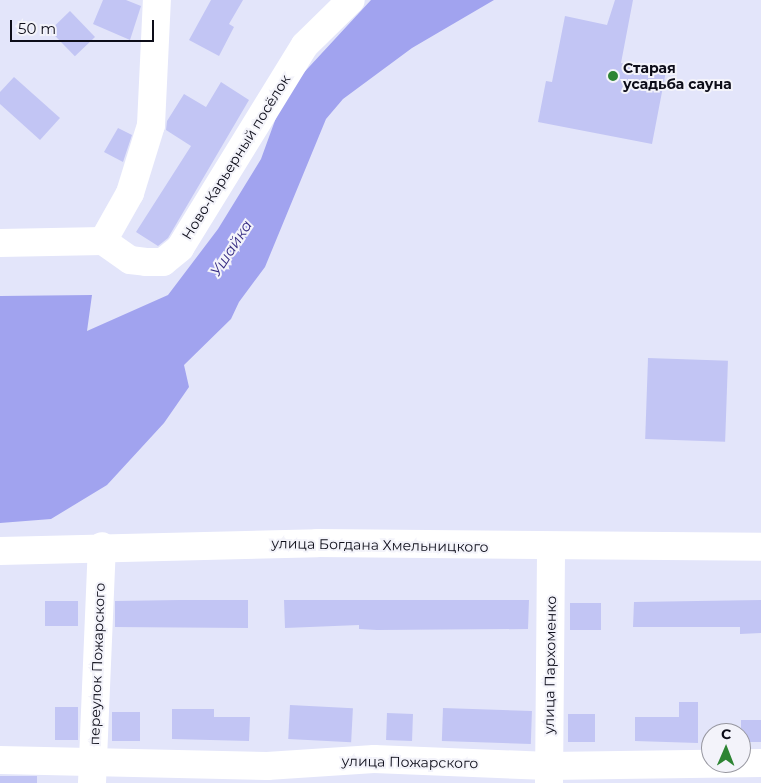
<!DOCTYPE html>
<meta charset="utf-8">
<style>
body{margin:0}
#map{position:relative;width:761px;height:783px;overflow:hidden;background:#e3e5fa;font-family:Montserrat,sans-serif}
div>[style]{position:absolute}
.water>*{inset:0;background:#a1a3ef}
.building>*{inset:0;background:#c2c5f4;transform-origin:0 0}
.minor>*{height:28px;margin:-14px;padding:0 14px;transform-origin:14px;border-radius:14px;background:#fff}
.dots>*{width:14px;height:14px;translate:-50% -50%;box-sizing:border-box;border:2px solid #f3f3fa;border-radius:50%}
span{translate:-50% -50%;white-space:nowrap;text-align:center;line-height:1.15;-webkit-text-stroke:4px #f3f3fa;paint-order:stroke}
.poi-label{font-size:14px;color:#0d0d19;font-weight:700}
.left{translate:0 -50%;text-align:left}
.street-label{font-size:14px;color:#0d0d19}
.water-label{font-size:15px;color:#362c82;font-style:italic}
.north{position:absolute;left:701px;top:723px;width:50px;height:50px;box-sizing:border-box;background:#f3f3fa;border:1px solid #9797a0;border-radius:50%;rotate:1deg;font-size:14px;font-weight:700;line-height:20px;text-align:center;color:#0d0d19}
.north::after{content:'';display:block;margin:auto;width:18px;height:22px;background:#2d8433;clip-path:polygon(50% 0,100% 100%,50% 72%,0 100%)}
.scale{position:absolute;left:10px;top:20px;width:144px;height:22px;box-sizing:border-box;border:2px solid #0d0d19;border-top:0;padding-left:6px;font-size:15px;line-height:18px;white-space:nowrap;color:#0d0d19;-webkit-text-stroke:4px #f3f3fa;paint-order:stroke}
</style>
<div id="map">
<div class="water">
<div style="clip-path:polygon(371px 0,494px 0,412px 48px,343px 99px,326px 119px,265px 267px,239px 302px,231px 319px,184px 365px,189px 387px,164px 423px,107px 485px,51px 519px,0 523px,0 296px,92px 295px,87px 331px,168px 295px,218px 229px,261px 159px,277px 115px,297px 80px)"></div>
</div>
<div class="building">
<div style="clip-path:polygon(103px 0,126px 0,141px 6px,130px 40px,93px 24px)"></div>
<div style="clip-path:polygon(211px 0,243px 0,229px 24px,234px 27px,219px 56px,189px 40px)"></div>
<div style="clip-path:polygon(615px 0,633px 0,621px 63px,666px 71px,652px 144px,538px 122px,546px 81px,552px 82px,565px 16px,607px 25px)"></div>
<div style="left:70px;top:11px;width:36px;height:28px;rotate:46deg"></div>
<div style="clip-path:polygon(14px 77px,60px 118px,40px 140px,0 104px,0 92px)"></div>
<div style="clip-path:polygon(221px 82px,249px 100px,168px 238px,158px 246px,136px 232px,191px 146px,166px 130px,167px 121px,184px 94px,206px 107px)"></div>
<div style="clip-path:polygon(118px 128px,132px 135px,123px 162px,104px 152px)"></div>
<div style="left:648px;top:358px;width:80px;height:81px;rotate:2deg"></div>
<div style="clip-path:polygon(179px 600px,248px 600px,248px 628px,115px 627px,115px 601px)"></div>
<div style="clip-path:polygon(284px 600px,529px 600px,528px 629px,377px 630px,359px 629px,359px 625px,285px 628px)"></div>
<div style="clip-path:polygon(761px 600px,761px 633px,740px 634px,740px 627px,633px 627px,634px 602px)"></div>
<div style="left:45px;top:601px;width:33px;height:25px"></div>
<div style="left:570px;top:603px;width:31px;height:27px"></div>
<div style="clip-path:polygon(679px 702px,698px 702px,698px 743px,635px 741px,635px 717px,679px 717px)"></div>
<div style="left:290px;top:705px;width:63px;height:34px;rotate:3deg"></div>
<div style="left:55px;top:707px;width:23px;height:33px"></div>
<div style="left:443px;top:708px;width:89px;height:33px;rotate:2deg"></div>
<div style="clip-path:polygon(172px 709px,214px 709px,214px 717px,250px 717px,249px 741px,172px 739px)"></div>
<div style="left:140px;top:712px;width:29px;height:28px;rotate:90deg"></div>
<div style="left:387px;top:713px;width:26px;height:27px;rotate:2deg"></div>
<div style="left:568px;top:714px;width:27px;height:28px"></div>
<div style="left:741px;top:720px;width:20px;height:22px"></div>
<div style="left:0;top:776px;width:37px;height:7px"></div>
</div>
<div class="minor">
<div style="left:103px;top:241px;width:33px;rotate:35deg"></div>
<div style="left:130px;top:260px;width:16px;rotate:7deg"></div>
<div style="left:146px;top:262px;width:17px"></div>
<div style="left:163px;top:262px;width:22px;rotate:-39deg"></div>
<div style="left:180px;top:248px;width:238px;rotate:-58.4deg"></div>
<div style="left:305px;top:45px;width:64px;rotate:-44.4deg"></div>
<div style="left:0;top:243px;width:103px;rotate:-1.1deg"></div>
<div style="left:103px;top:241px;width:55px;rotate:-60.6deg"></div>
<div style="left:130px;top:193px;width:71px;rotate:-72.8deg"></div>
<div style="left:151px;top:125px;width:125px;rotate:-87.3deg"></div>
<div style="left:0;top:551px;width:317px;rotate:-1.4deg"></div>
<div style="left:317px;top:543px;width:444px;rotate:0.5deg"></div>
<div style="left:0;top:760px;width:267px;rotate:1.3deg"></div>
<div style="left:267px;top:766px;width:107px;rotate:-3.7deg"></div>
<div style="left:374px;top:759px;width:175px;rotate:2.3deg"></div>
<div style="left:549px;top:766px;width:212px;rotate:-0.8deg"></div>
<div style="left:92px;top:783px;width:237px;rotate:-87.6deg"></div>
<div style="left:549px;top:783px;width:236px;rotate:-89.5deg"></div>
</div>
<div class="dots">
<div style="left:613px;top:76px;background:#2d8433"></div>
</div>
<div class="poi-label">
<span class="left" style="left:623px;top:76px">Старая<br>усадьба сауна</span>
</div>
<div class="street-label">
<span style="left:236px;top:157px;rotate:-58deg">Ново-Карьерный посёлок</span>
<span style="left:380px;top:545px;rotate:1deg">улица Богдана Хмельницкого</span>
<span style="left:97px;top:664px;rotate:-88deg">переулок Пожарского</span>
<span style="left:550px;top:665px;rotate:-89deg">улица Пархоменко</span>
<span style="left:410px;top:762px;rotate:1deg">улица Пожарского</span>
</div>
<div class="water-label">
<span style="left:231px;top:248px;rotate:-57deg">Ушайка</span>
</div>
<div class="north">С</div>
<div class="scale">50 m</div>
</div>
